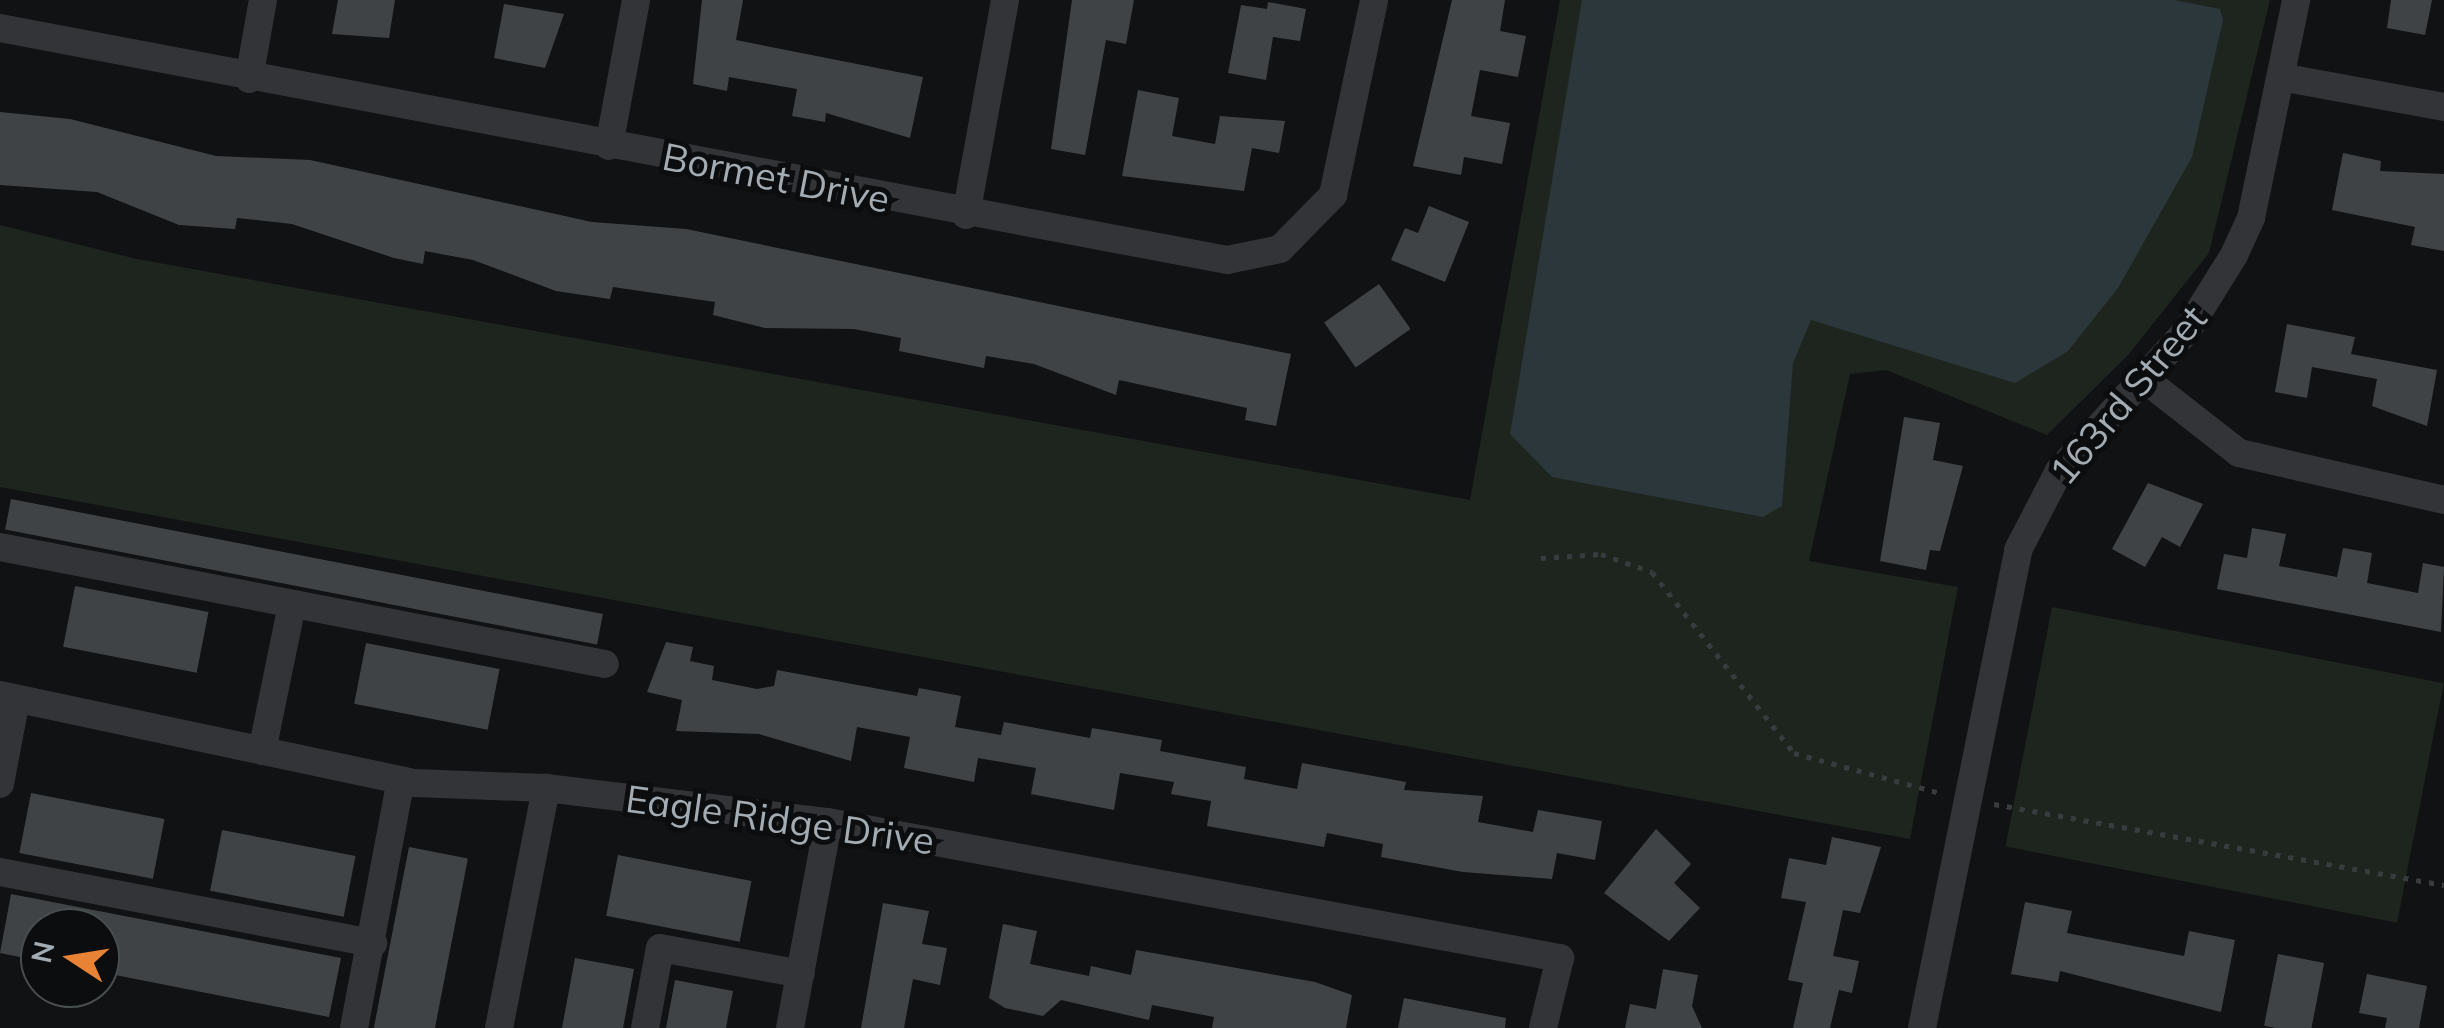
<!DOCTYPE html>
<style>
body{margin:0}
#map{position:relative;width:2444px;height:1028px;overflow:hidden;background:#111213;font-family:Mulish,sans-serif}
div>[style]{position:absolute}
.green>*{inset:0;background:#1e251e;transform-origin:0 0}
.water>*{inset:0;background:#2b373a}
.building>*{inset:0;background:#404346;transform-origin:0 0}
.path>*{height:5px;margin-top:-2.5px;transform-origin:0;background:repeating-linear-gradient(90deg,#393c3e 0 5px,transparent 0 13px)}
.minor>*{height:28px;margin:-14px;padding:0 14px;transform-origin:14px;border-radius:14px;background:#333437}
span{translate:-50% -50%;white-space:nowrap;text-align:center;line-height:1.15;-webkit-text-stroke:10px #0c0d0e;paint-order:stroke}
.street-label{font-size:38px;color:#a3acb3}
.north{position:absolute;left:20px;top:908px;width:100px;height:100px;box-sizing:border-box;background:#0c0d0e;border:2px solid #484d50;border-radius:50%;rotate:282deg;font-size:28px;font-weight:700;line-height:40px;text-align:center;color:#a3acb3}
.north::after{content:'';display:block;margin:auto;width:35px;height:45px;background:#e88234;clip-path:polygon(50% 0,100% 100%,50% 72%,0 100%)}
</style>
<div id="map">
<div class="green">
<div style="clip-path:polygon(1560px 0,2270px 0,2209px 253px,2129px 354px,2047px 435px,1886px 370px,1850px 374px,1809px 561px,1958px 587px,1910px 839px,0 487px,0 225px,137px 259px,1470px 500px)"></div>
<div style="left:2052px;top:607px;width:399px;height:244px;rotate:11deg"></div>
</div>
<div class="water">
<div style="clip-path:polygon(1582px 0,2174px 0,2220px 9px,2223px 20px,2192px 157px,2118px 288px,2068px 351px,2015px 383px,1811px 320px,1793px 363px,1782px 506px,1763px 517px,1552px 477px,1510px 434px)"></div>
</div>
<div class="building">
<div style="clip-path:polygon(338px 0,395px 0,389px 38px,332px 34px)"></div>
<div style="clip-path:polygon(702px 0,743px 0,736px 40px,923px 77px,910px 138px,826px 113px,825px 122px,792px 116px,797px 89px,729px 77px,727px 91px,693px 84px)"></div>
<div style="clip-path:polygon(1072px 0,1134px 0,1126px 44px,1106px 40px,1085px 155px,1051px 149px)"></div>
<div style="clip-path:polygon(1452px 0,1505px 0,1500px 31px,1526px 36px,1518px 77px,1480px 70px,1471px 116px,1510px 123px,1502px 164px,1464px 157px,1461px 175px,1413px 166px)"></div>
<div style="clip-path:polygon(2391px 0,2432px 0,2425px 35px,2387px 28px)"></div>
<div style="clip-path:polygon(1268px 2px,1306px 9px,1300px 41px,1273px 37px,1266px 80px,1228px 73px,1241px 5px,1267px 9px)"></div>
<div style="clip-path:polygon(504px 4px,564px 14px,545px 68px,494px 58px)"></div>
<div style="clip-path:polygon(1138px 90px,1179px 98px,1172px 136px,1215px 144px,1220px 116px,1285px 121px,1279px 153px,1252px 148px,1244px 191px,1122px 176px)"></div>
<div style="clip-path:polygon(0 112px,70px 119px,216px 156px,310px 160px,592px 222px,686px 229px,1291px 354px,1276px 426px,1245px 420px,1247px 408px,1119px 380px,1116px 395px,1034px 364px,986px 356px,984px 368px,899px 351px,901px 338px,854px 329px,765px 328px,713px 315px,715px 302px,613px 287px,610px 299px,556px 291px,473px 260px,425px 251px,423px 264px,394px 258px,292px 224px,237px 218px,235px 229px,179px 225px,97px 192px,0 185px)"></div>
<div style="clip-path:polygon(2343px 153px,2381px 161px,2380px 171px,2444px 174px,2444px 251px,2411px 245px,2415px 227px,2332px 210px)"></div>
<div style="clip-path:polygon(1429px 206px,1469px 222px,1445px 282px,1391px 260px,1405px 228px,1418px 233px)"></div>
<div style="left:1379px;top:284px;width:55px;height:67px;rotate:55deg"></div>
<div style="clip-path:polygon(2287px 324px,2355px 337px,2351px 354px,2437px 370px,2427px 426px,2372px 406px,2377px 379px,2312px 367px,2307px 398px,2275px 392px)"></div>
<div style="clip-path:polygon(1904px 417px,1940px 423px,1933px 460px,1963px 466px,1940px 551px,1930px 550px,1926px 570px,1880px 561px)"></div>
<div style="clip-path:polygon(2148px 483px,2203px 504px,2180px 547px,2162px 537px,2145px 567px,2112px 549px)"></div>
<div style="left:11px;top:499px;width:603px;height:31px;rotate:11deg"></div>
<div style="clip-path:polygon(2252px 528px,2286px 534px,2279px 566px,2337px 577px,2343px 548px,2372px 553px,2367px 583px,2418px 593px,2423px 563px,2444px 567px,2441px 632px,2217px 589px,2224px 554px,2247px 558px)"></div>
<div style="left:75px;top:586px;width:136px;height:62px;rotate:11deg"></div>
<div style="clip-path:polygon(666px 642px,693px 647px,690px 661px,714px 666px,712px 680px,757px 689px,774px 686px,777px 670px,917px 696px,919px 688px,961px 696px,955px 727px,1001px 735px,1004px 722px,1090px 738px,1092px 728px,1162px 740px,1160px 751px,1246px 767px,1244px 779px,1297px 789px,1302px 763px,1406px 782px,1404px 790px,1483px 796px,1478px 822px,1533px 832px,1538px 810px,1602px 821px,1595px 860px,1557px 853px,1552px 879px,1463px 872px,1381px 857px,1383px 844px,1327px 833px,1324px 847px,1207px 826px,1211px 801px,1171px 794px,1174px 782px,1120px 773px,1114px 810px,1031px 794px,1036px 768px,978px 758px,974px 782px,904px 768px,910px 737px,857px 727px,851px 761px,759px 734px,676px 731px,682px 700px,647px 692px)"></div>
<div style="left:366px;top:643px;width:136px;height:62px;rotate:11deg"></div>
<div style="left:31px;top:793px;width:136px;height:61px;rotate:11deg"></div>
<div style="clip-path:polygon(1656px 829px,1691px 864px,1674px 883px,1700px 908px,1669px 941px,1604px 893px)"></div>
<div style="left:222px;top:830px;width:136px;height:62px;rotate:11deg"></div>
<div style="clip-path:polygon(1832px 837px,1881px 847px,1860px 913px,1843px 910px,1833px 956px,1859px 961px,1852px 993px,1839px 990px,1830px 1028px,1793px 1028px,1803px 983px,1788px 980px,1806px 902px,1781px 898px,1789px 858px,1826px 865px)"></div>
<div style="left:409px;top:847px;width:60px;height:184px;rotate:11deg"></div>
<div style="left:618px;top:855px;width:136px;height:62px;rotate:11deg"></div>
<div style="clip-path:polygon(11px 894px,341px 958px,329px 1017px,100px 972px,100px 928px,40px 928px,40px 961px,0 953px)"></div>
<div style="clip-path:polygon(2025px 902px,2072px 911px,2067px 933px,2184px 956px,2189px 931px,2235px 940px,2221px 1012px,2060px 971px,2058px 982px,2011px 974px)"></div>
<div style="clip-path:polygon(883px 903px,929px 911px,922px 944px,947px 948px,940px 985px,913px 979px,904px 1028px,861px 1028px)"></div>
<div style="clip-path:polygon(1003px 924px,1037px 931px,1030px 964px,1089px 976px,1091px 966px,1131px 975px,1136px 950px,1315px 982px,1352px 995px,1346px 1028px,1212px 1028px,1214px 1017px,1152px 1005px,1149px 1020px,1061px 1000px,1043px 1016px,1005px 1008px,989px 998px)"></div>
<div style="left:2278px;top:954px;width:47px;height:73px;rotate:11deg"></div>
<div style="clip-path:polygon(575px 958px,634px 969px,623px 1028px,562px 1028px)"></div>
<div style="clip-path:polygon(1663px 969px,1698px 975px,1692px 1006px,1702px 1028px,1625px 1028px,1630px 1004px,1656px 1009px)"></div>
<div style="clip-path:polygon(2367px 974px,2427px 986px,2419px 1028px,2385px 1028px,2387px 1018px,2359px 1013px)"></div>
<div style="clip-path:polygon(675px 980px,733px 991px,726px 1028px,666px 1028px)"></div>
<div style="clip-path:polygon(1404px 998px,1506px 1018px,1505px 1028px,1398px 1028px)"></div>
</div>
<div class="path">
<div style="left:1541px;top:558px;width:60px;rotate:-3.8deg"></div>
<div style="left:1601px;top:554px;width:54px;rotate:19.4deg"></div>
<div style="left:1652px;top:572px;width:230px;rotate:51.9deg"></div>
<div style="left:1794px;top:753px;width:156px;rotate:15.3deg"></div>
<div style="left:1994px;top:804px;width:457px;rotate:10.2deg"></div>
</div>
<div class="minor">
<div style="left:0;top:28px;width:1249px;rotate:10.71deg"></div>
<div style="left:1227px;top:260px;width:54px;rotate:-11.7deg"></div>
<div style="left:1280px;top:249px;width:76px;rotate:-45.5deg"></div>
<div style="left:1333px;top:195px;width:199px;rotate:-78.1deg"></div>
<div style="left:2281px;top:77px;width:166px;rotate:10.4deg"></div>
<div style="left:249px;top:79px;width:80px;rotate:-80deg"></div>
<div style="left:609px;top:146px;width:148px;rotate:-79.5deg"></div>
<div style="left:966px;top:215px;width:219px;rotate:-79.7deg"></div>
<div style="left:2143px;top:378px;width:122px;rotate:38deg"></div>
<div style="left:2239px;top:453px;width:210px;rotate:12.9deg"></div>
<div style="left:0;top:547px;width:616px;rotate:10.95deg"></div>
<div style="left:0;top:695px;width:424px;rotate:12deg"></div>
<div style="left:415px;top:783px;width:131px;rotate:2.2deg"></div>
<div style="left:546px;top:788px;width:284px;rotate:6.9deg"></div>
<div style="left:828px;top:822px;width:745px;rotate:10.53deg"></div>
<div style="left:1560px;top:958px;width:72px;rotate:103.7deg"></div>
<div style="left:262px;top:751px;width:149px;rotate:-78.4deg"></div>
<div style="left:0;top:784px;width:86px;rotate:-79.3deg"></div>
<div style="left:0;top:872px;width:380px;rotate:10.8deg"></div>
<div style="left:354px;top:1028px;width:252px;rotate:-79.3deg"></div>
<div style="left:499px;top:1028px;width:245px;rotate:-78.9deg"></div>
<div style="left:645px;top:1028px;width:81px;rotate:-79.4deg"></div>
<div style="left:660px;top:948px;width:143px;rotate:10.4deg"></div>
<div style="left:790px;top:1028px;width:209px;rotate:-79.5deg"></div>
<div style="left:1922px;top:1028px;width:488px;rotate:-78.6deg"></div>
<div style="left:2018px;top:550px;width:89px;rotate:-62.6deg"></div>
<div style="left:2059px;top:471px;width:192px;rotate:-47.7deg"></div>
<div style="left:2188px;top:329px;width:87px;rotate:-58.1deg"></div>
<div style="left:2234px;top:255px;width:41px;rotate:-65.3deg"></div>
<div style="left:2251px;top:218px;width:223px;rotate:-78.3deg"></div>
</div>
<div class="street-label">
<span style="left:776px;top:178px;rotate:11deg">Bormet Drive</span>
<span style="left:2128px;top:395px;rotate:-50deg">163rd Street</span>
<span style="left:780px;top:820px;rotate:8deg">Eagle Ridge Drive</span>
</div>
<div class="north">N</div>
</div>
